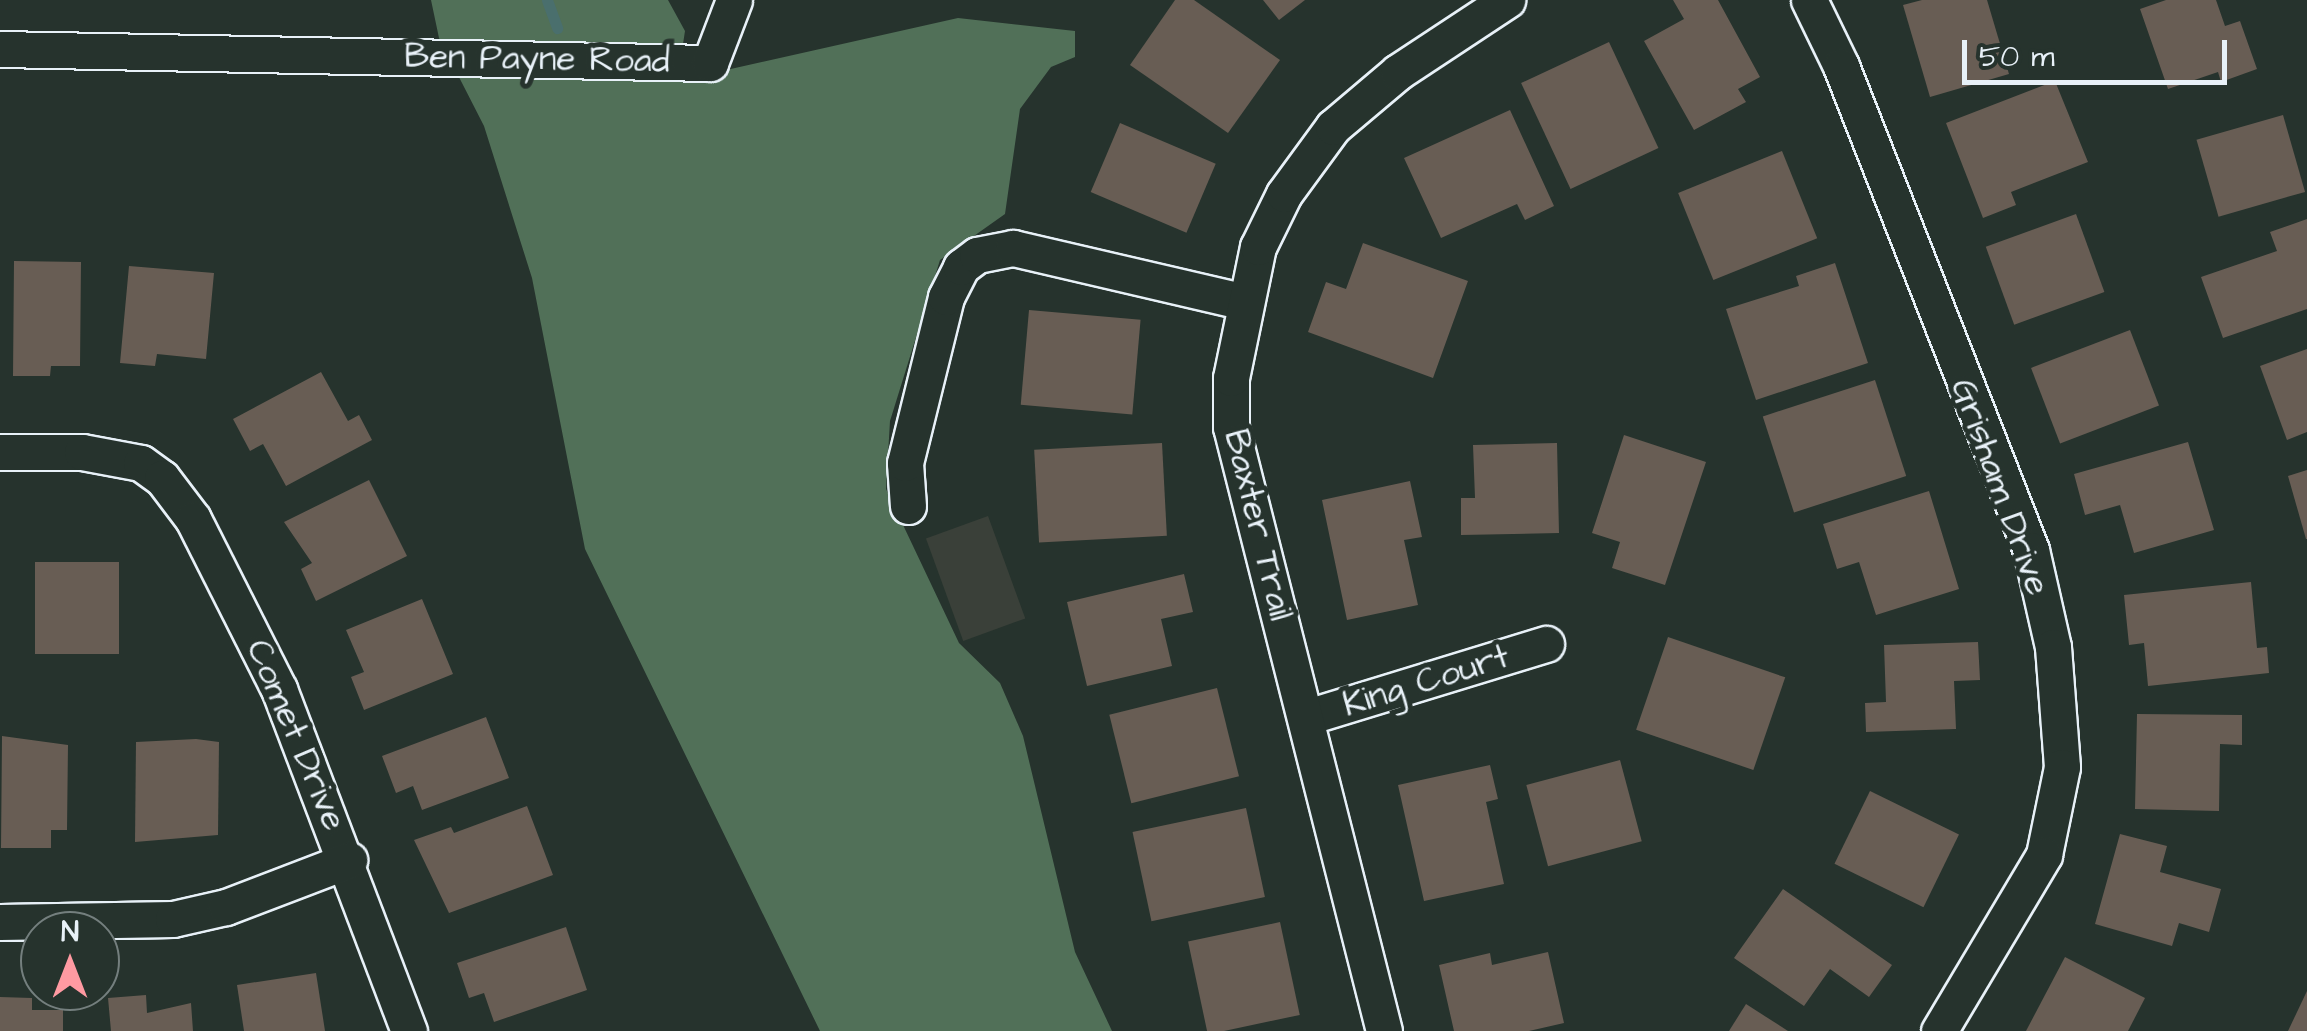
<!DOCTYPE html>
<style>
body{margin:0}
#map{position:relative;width:2307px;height:1031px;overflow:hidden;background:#26332d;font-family:"Architects Daughter",sans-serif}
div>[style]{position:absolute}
.built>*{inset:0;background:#3a4039;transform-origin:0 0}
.green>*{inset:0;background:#517058}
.stream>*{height:11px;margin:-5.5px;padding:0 5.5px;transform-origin:5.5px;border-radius:5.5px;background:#4a6f6d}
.building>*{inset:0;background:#685d54;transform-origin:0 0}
.roads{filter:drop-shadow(2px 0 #e8f1f8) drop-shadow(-2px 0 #e8f1f8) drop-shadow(0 2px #e8f1f8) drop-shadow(0 -2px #e8f1f8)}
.minor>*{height:35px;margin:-17.5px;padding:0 17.5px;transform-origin:17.5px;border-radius:17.5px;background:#26332d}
span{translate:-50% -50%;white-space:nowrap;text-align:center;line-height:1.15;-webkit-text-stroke:10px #26332d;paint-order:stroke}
.street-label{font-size:35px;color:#e8f1f8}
.north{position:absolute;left:20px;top:911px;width:100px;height:100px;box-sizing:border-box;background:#26332d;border:2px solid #747f7e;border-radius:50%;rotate:0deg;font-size:28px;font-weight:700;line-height:40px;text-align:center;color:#e8f1f8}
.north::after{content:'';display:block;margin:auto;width:35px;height:45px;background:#ff9aa2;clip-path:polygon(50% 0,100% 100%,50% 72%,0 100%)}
.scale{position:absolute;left:1962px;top:40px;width:265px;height:45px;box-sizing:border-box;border:5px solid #e8f1f8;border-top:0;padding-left:12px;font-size:30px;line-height:35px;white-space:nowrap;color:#e8f1f8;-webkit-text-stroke:8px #26332d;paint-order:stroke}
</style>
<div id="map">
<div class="built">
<div style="left:988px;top:516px;width:109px;height:66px;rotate:70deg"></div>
</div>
<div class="green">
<div style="clip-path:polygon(431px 0,668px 0,685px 31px,681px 57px,704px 75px,958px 18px,1075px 31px,1075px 57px,1051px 67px,1020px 109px,1005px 214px,940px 260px,890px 421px,886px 489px,959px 643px,1000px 683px,1023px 736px,1075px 952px,1112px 1031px,820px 1031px,585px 549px,532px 278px,484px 126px,439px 38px)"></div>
</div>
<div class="stream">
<div style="left:547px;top:0;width:30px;rotate:70deg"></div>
</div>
<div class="building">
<div style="clip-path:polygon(1175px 0,1194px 0,1280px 60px,1228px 133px,1130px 65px)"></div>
<div style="clip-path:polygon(1263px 0,1305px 0,1279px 20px)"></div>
<div style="clip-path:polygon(1673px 0,1718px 0,1760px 77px,1738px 89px,1746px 102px,1694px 130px,1644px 41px,1684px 19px)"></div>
<div style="clip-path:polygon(1922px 0,1987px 0,2009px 74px,1930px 97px,1903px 5px)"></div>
<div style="clip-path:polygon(2166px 0,2216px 0,2225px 26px,2240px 21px,2257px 69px,2221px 82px,2218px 72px,2168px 89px,2140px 9px)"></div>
<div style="left:1609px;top:42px;width:117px;height:97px;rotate:65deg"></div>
<div style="clip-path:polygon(2055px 81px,2088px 162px,2011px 192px,2016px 205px,1983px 218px,1946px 123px)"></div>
<div style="clip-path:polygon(1510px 110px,1554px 206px,1525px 220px,1517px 204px,1441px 238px,1404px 158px)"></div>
<div style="left:2283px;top:115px;width:80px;height:90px;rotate:74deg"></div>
<div style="left:1120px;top:123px;width:104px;height:75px;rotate:23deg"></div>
<div style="left:1782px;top:151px;width:94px;height:112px;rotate:68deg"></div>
<div style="left:2076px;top:214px;width:83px;height:96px;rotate:70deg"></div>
<div style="clip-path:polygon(2307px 219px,2307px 309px,2223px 338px,2201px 277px,2277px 251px,2270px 232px)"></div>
<div style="clip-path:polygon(1363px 243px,1468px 281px,1433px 378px,1308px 332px,1326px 282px,1346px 289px)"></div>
<div style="clip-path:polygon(14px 261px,81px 262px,80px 366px,51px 366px,50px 376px,13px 376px)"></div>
<div style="clip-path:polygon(1835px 263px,1868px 363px,1756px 400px,1726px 309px,1799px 286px,1796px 276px)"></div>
<div style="clip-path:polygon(129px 266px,214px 273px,206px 359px,157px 354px,155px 366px,120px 363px)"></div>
<div style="left:1029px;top:310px;width:112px;height:95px;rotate:5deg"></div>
<div style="left:2130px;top:330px;width:81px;height:106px;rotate:69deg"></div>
<div style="clip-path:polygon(2307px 349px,2307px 432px,2287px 440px,2260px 366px)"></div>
<div style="clip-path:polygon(321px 372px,348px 421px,359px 415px,372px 440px,286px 486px,263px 444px,250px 451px,233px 419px)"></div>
<div style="left:1875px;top:380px;width:101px;height:118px;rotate:72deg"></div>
<div style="clip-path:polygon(1624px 435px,1706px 462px,1665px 585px,1612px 568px,1620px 542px,1592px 533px)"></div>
<div style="clip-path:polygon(2188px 442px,2214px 530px,2134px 553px,2120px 505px,2085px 515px,2074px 474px)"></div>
<div style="left:1162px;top:443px;width:93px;height:128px;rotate:87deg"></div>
<div style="clip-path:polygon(1557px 443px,1559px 533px,1461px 535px,1461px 498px,1475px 498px,1473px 445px)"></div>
<div style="clip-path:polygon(2307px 470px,2307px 539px,2306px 539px,2288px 476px)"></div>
<div style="clip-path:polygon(369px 480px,407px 556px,316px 601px,301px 569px,312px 563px,284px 522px)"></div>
<div style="clip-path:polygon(1410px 481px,1422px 537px,1404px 540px,1418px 605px,1347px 620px,1322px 500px)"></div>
<div style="clip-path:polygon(1929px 491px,1959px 589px,1876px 615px,1859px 562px,1837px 569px,1823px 524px)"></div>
<div style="left:35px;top:562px;width:84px;height:92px"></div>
<div style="clip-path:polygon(1184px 574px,1193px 612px,1161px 619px,1172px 666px,1087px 686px,1067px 602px)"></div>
<div style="clip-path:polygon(2251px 582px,2257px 648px,2267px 647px,2269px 673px,2148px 686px,2144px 643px,2129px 645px,2124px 595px)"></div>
<div style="clip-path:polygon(422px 599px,453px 674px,364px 710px,351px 677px,364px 672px,346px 630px)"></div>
<div style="left:1668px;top:637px;width:124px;height:98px;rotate:19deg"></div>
<div style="clip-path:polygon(1978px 642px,1980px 680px,1954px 681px,1956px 729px,1866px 732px,1865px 703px,1886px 702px,1884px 645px)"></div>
<div style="left:1217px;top:688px;width:91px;height:111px;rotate:76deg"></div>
<div style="clip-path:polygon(2137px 714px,2242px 715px,2242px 745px,2220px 744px,2219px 811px,2135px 809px)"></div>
<div style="clip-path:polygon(486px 717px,509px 778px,422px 810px,413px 786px,396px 793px,382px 756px)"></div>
<div style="clip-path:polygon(2px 736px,68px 745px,67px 830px,51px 830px,51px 848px,1px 848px)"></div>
<div style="clip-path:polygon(196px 739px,219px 742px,218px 835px,135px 842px,136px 742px)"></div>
<div style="left:1620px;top:760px;width:84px;height:97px;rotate:75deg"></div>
<div style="clip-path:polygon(1490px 765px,1498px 799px,1486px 802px,1504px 884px,1424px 901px,1398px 785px)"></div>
<div style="left:1870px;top:791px;width:99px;height:81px;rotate:26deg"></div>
<div style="clip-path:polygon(527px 806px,553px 875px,449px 913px,414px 840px,451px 827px,454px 833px)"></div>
<div style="left:1246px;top:808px;width:91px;height:116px;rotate:78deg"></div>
<div style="clip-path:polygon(2120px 834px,2167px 846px,2160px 872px,2221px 889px,2209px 932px,2179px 923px,2172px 946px,2095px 924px)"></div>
<div style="clip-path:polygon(1783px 889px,1892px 965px,1869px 997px,1830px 969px,1804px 1006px,1734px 958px)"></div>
<div style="left:1280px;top:922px;width:95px;height:94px;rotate:78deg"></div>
<div style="clip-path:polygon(566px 927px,587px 990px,494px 1022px,484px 993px,469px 998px,457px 963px)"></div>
<div style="clip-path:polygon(1548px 952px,1564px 1023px,1529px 1031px,1454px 1031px,1439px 965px,1490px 953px,1492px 965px)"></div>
<div style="clip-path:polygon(2065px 957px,2145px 998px,2128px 1031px,2026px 1031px)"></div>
<div style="clip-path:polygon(316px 973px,325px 1031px,244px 1031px,237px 985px)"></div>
<div style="clip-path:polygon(2307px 991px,2307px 1031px,2288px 1031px)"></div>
<div style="clip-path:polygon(146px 995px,147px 1013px,191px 1003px,193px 1031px,111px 1031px,108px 998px)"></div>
<div style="clip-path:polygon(0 997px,32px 998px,32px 1010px,63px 1010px,63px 1031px,0 1031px)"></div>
<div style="clip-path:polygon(1746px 1004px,1788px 1031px,1729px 1031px)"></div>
</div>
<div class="roads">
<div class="minor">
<div style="left:1809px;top:0;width:73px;rotate:64.1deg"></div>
<div style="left:1841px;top:66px;width:520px;rotate:68.57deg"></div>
<div style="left:2031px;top:550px;width:99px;rotate:77.2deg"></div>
<div style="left:2053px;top:647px;width:120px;rotate:85.7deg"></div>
<div style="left:2062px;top:767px;width:90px;rotate:101.6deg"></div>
<div style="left:2044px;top:855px;width:205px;rotate:120.8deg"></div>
<div style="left:0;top:49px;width:710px;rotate:1.13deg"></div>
<div style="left:710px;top:63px;width:67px;rotate:-69.1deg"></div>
<div style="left:0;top:452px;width:82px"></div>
<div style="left:82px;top:452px;width:60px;rotate:10.6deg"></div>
<div style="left:141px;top:463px;width:26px;rotate:36deg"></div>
<div style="left:162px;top:478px;width:51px;rotate:52.9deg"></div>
<div style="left:193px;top:519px;width:191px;rotate:63.2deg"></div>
<div style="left:279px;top:689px;width:366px;rotate:69.2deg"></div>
<div style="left:908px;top:506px;width:43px;rotate:-94deg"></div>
<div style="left:905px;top:463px;width:171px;rotate:-76.1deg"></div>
<div style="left:946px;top:297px;width:34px;rotate:-63deg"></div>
<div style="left:961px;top:267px;width:20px;rotate:-37deg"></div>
<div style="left:977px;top:255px;width:37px;rotate:-11deg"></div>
<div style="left:1013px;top:248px;width:238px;rotate:13.1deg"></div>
<div style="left:1307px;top:717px;width:250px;rotate:-17deg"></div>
<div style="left:0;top:922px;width:173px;rotate:-1deg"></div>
<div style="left:173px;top:919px;width:54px;rotate:-12.8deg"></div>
<div style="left:226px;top:907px;width:132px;rotate:-20.9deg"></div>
<div style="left:1384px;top:1031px;width:623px;rotate:-104.21deg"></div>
<div style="left:1231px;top:427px;width:49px;rotate:-90deg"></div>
<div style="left:1231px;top:378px;width:134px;rotate:-78.4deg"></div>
<div style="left:1258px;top:247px;width:59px;rotate:-63.9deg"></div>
<div style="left:1284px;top:194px;width:83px;rotate:-53.8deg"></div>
<div style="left:1333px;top:127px;width:85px;rotate:-40.2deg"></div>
<div style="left:1398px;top:72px;width:131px;rotate:-33.4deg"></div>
</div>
</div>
<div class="street-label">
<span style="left:537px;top:59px;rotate:1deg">Ben Payne Road</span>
<span style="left:2000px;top:487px;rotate:70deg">Grisham Drive</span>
<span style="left:1258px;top:525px;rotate:76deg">Baxter Trail</span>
<span style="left:1426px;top:681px;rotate:-17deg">King Court</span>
<span style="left:296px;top:735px;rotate:67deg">Comet Drive</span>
</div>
<div class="north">N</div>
<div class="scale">50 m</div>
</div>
